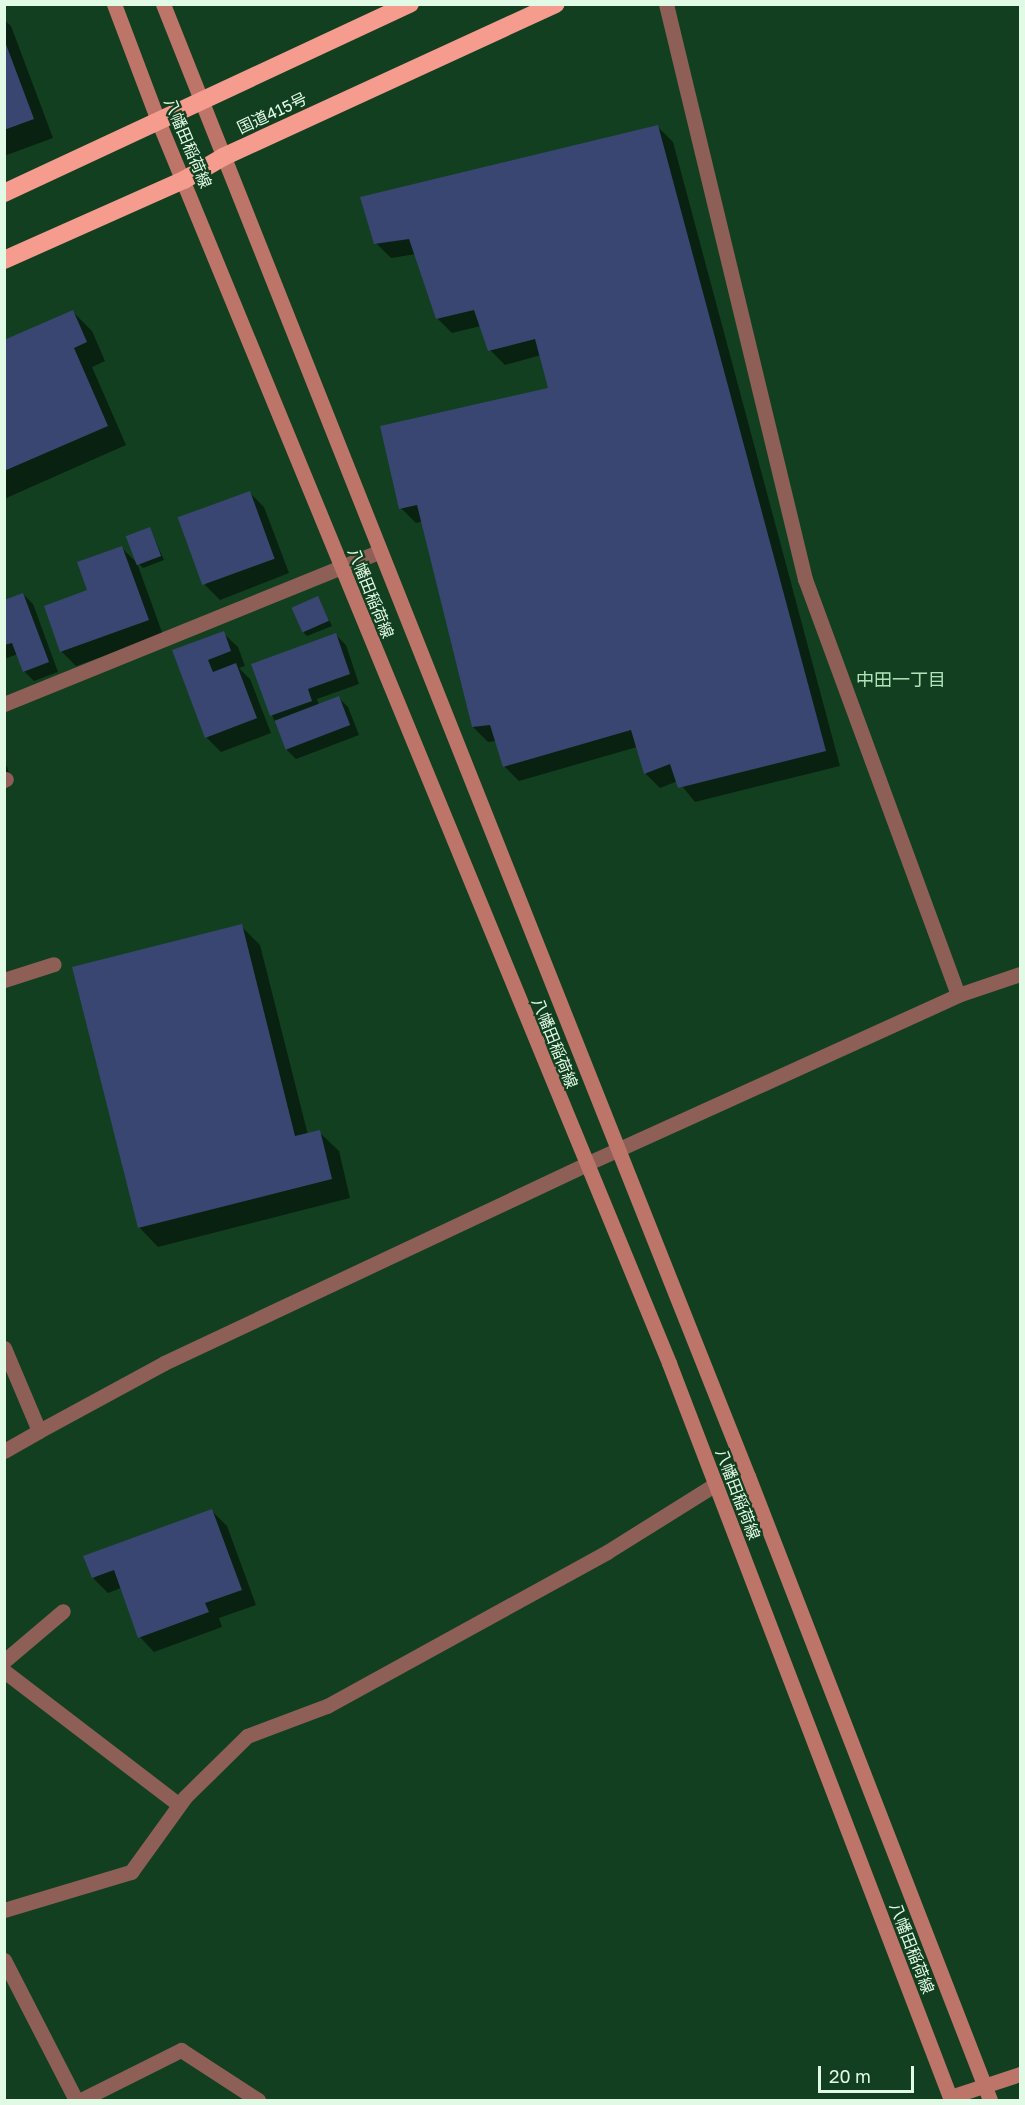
<!DOCTYPE html>
<meta charset="utf-8">
<style>
body{margin:0}
#map{position:relative;width:1025px;height:2105px;overflow:hidden;background:#123f1f;font-family:"Golos Text","Noto Sans JP",sans-serif}
div>[style]{position:absolute}
.shadow>*{inset:0;background:#0007}
.building>*{inset:0;background:#394671;transform-origin:0 0}
.street>*{height:15px;margin:-7.5px;padding:0 7.5px;transform-origin:7.5px;border-radius:7.5px;background:#8d5f57}
.secondary>*{height:15px;margin:-7.5px;padding:0 7.5px;transform-origin:7.5px;border-radius:7.5px;background:#bd7569}
.highway>*{height:18px;margin:-9px;padding:0 9px;transform-origin:9px;border-radius:9px;background:#f69c8e}
span{translate:-50% -50%;white-space:nowrap;text-align:center;line-height:1.15;-webkit-text-stroke:4.5px #123f1f;paint-order:stroke}
.street-label{font-size:16px;color:#e1fae5}
.neighbourhood-label{font-size:18px;color:#b1e2ba}
.frame{position:absolute;inset:0;border:6px solid #e1fae5;pointer-events:none}
.scale{position:absolute;left:818px;top:2066px;width:96px;height:27px;box-sizing:border-box;border:3px solid #e1fae5;border-top:0;padding-left:8px;font-size:18px;line-height:21px;white-space:nowrap;color:#e1fae5;-webkit-text-stroke:4px #123f1f;paint-order:stroke}
</style>
<div id="map">
<div class="shadow">
<div style="clip-path:polygon(4px 20px,11px 26px,53px 138px,4px 156px)"></div>
<div style="clip-path:polygon(658px 127px,673px 142px,840px 766px,695px 802px,678px 781px,660px 788px,645px 773px,637px 747px,519px 781px,504px 766px,496px 741px,488px 742px,473px 727px,423px 521px,416px 523px,401px 508px,550px 389px,541px 355px,505px 365px,490px 350px,481px 326px,452px 333px,437px 318px,416px 254px,391px 258px,376px 243px)"></div>
<div style="clip-path:polygon(73px 312px,92px 331px,105px 361px,92px 367px,126px 445px,4px 499px,4px 342px)"></div>
<div style="clip-path:polygon(249px 492px,264px 507px,289px 573px,220px 600px,205px 585px)"></div>
<div style="clip-path:polygon(150px 529px,164px 560px,143px 568px,138px 563px)"></div>
<div style="clip-path:polygon(122px 548px,137px 563px,163px 635px,76px 666px,61px 651px,89px 591px)"></div>
<div style="clip-path:polygon(23px 594px,33px 604px,58px 672px,34px 681px,24px 671px,18px 654px,4px 659px,4px 602px)"></div>
<div style="clip-path:polygon(318px 598px,332px 626px,307px 636px,302px 631px)"></div>
<div style="clip-path:polygon(223px 633px,238px 647px,245px 666px,239px 668px,250px 679px,271px 733px,221px 752px,206px 737px,174px 651px)"></div>
<div style="clip-path:polygon(336px 635px,346px 645px,359px 684px,317px 699px,319px 705px,338px 697px,348px 707px,359px 735px,296px 759px,286px 749px,272px 715px)"></div>
<div style="clip-path:polygon(4px 760px,11px 777px,4px 780px)"></div>
<div style="clip-path:polygon(241px 926px,260px 945px,308px 1135px,319px 1132px,339px 1151px,350px 1198px,158px 1247px,139px 1227px)"></div>
<div style="clip-path:polygon(212px 1511px,227px 1526px,256px 1605px,219px 1618px,222px 1627px,154px 1652px,140px 1637px,121px 1588px,108px 1593px,93px 1578px)"></div>
</div>
<div class="building">
<div style="clip-path:polygon(4px 39px,34px 119px,4px 130px)"></div>
<div style="clip-path:polygon(658px 125px,826px 751px,678px 788px,670px 764px,644px 774px,631px 730px,503px 767px,490px 725px,472px 727px,417px 505px,399px 509px,380px 426px,548px 388px,535px 339px,488px 351px,474px 310px,436px 319px,409px 239px,374px 244px,360px 197px)"></div>
<div style="clip-path:polygon(73px 310px,87px 342px,74px 348px,108px 426px,4px 471px,4px 340px)"></div>
<div style="left:250px;top:491px;width:72px;height:77px;rotate:70deg"></div>
<div style="left:150px;top:527px;width:31px;height:26px;rotate:69deg"></div>
<div style="clip-path:polygon(122px 546px,149px 620px,60px 652px,44px 606px,87px 590px,77px 562px)"></div>
<div style="clip-path:polygon(23px 593px,49px 662px,23px 672px,12px 643px,4px 645px,4px 600px)"></div>
<div style="left:318px;top:596px;width:27px;height:29px;rotate:66deg"></div>
<div style="clip-path:polygon(224px 631px,231px 651px,208px 660px,213px 672px,236px 663px,257px 718px,205px 738px,172px 650px)"></div>
<div style="clip-path:polygon(336px 633px,350px 674px,308px 689px,312px 701px,270px 716px,251px 664px)"></div>
<div style="left:339px;top:696px;width:31px;height:69px;rotate:69deg"></div>
<div style="clip-path:polygon(242px 924px,295px 1136px,320px 1130px,332px 1179px,138px 1228px,72px 967px)"></div>
<div style="clip-path:polygon(212px 1509px,242px 1590px,205px 1603px,209px 1612px,138px 1638px,114px 1570px,92px 1578px,83px 1556px)"></div>
</div>
<div class="street">
<div style="left:666px;top:4px;width:592px;rotate:76.41deg"></div>
<div style="left:805px;top:579px;width:443px;rotate:69.8deg"></div>
<div style="left:4px;top:704px;width:406px;rotate:-22.1deg"></div>
<div style="left:4px;top:780px;width:2px;rotate:-27deg"></div>
<div style="left:4px;top:980px;width:52px;rotate:-17.7deg"></div>
<div style="left:4px;top:1348px;width:90px;rotate:67.1deg"></div>
<div style="left:39px;top:1431px;width:142px;rotate:-28.5deg"></div>
<div style="left:164px;top:1363px;width:467px;rotate:-25.2deg"></div>
<div style="left:586px;top:1164px;width:409px;rotate:-24.4deg"></div>
<div style="left:958px;top:995px;width:65px;rotate:-18.7deg"></div>
<div style="left:4px;top:1451px;width:40px;rotate:-29.7deg"></div>
<div style="left:4px;top:1661px;width:77px;rotate:-40.3deg"></div>
<div style="left:4px;top:1671px;width:220px;rotate:37.4deg"></div>
<div style="left:4px;top:1910px;width:133px;rotate:-16.7deg"></div>
<div style="left:131px;top:1872px;width:92px;rotate:-54.2deg"></div>
<div style="left:185px;top:1797px;width:87px;rotate:-44.5deg"></div>
<div style="left:247px;top:1736px;width:85px;rotate:-20.6deg"></div>
<div style="left:327px;top:1706px;width:320px;rotate:-28.8deg"></div>
<div style="left:607px;top:1552px;width:128px;rotate:-32deg"></div>
<div style="left:4px;top:1960px;width:157px;rotate:62.8deg"></div>
<div style="left:81px;top:2100px;width:112px;rotate:-26.6deg"></div>
<div style="left:181px;top:2050px;width:92px;rotate:33deg"></div>
</div>
<div class="secondary">
<div style="left:114px;top:4px;width:127px;rotate:69.3deg"></div>
<div style="left:159px;top:123px;width:1341px;rotate:67.64deg"></div>
<div style="left:669px;top:1363px;width:789px;rotate:69.06deg"></div>
<div style="left:163px;top:4px;width:1584px;rotate:68.33deg"></div>
<div style="left:748px;top:1476px;width:669px;rotate:68.8deg"></div>
<div style="left:950px;top:2097px;width:74px;rotate:-18.2deg"></div>
</div>
<div class="highway">
<div style="left:4px;top:193px;width:448px;rotate:-25deg"></div>
<div style="left:4px;top:260px;width:197px;rotate:-24deg"></div>
<div style="left:184px;top:180px;width:45px;rotate:-30.5deg"></div>
<div style="left:223px;top:157px;width:366px;rotate:-24.7deg"></div>
</div>
<div class="street-label">
<span style="left:272px;top:113px;rotate:-25deg">国道415号</span>
<span style="left:188px;top:143px;rotate:67deg">八幡田稲荷線</span>
<span style="left:371px;top:593px;rotate:68deg">八幡田稲荷線</span>
<span style="left:555px;top:1043px;rotate:68deg">八幡田稲荷線</span>
<span style="left:738px;top:1494px;rotate:69deg">八幡田稲荷線</span>
<span style="left:912px;top:1948px;rotate:69deg">八幡田稲荷線</span>
</div>
<div class="neighbourhood-label">
<span style="left:901px;top:679px">中田一丁目</span>
</div>
<div class="frame"></div>
<div class="scale">20 m</div>
</div>
